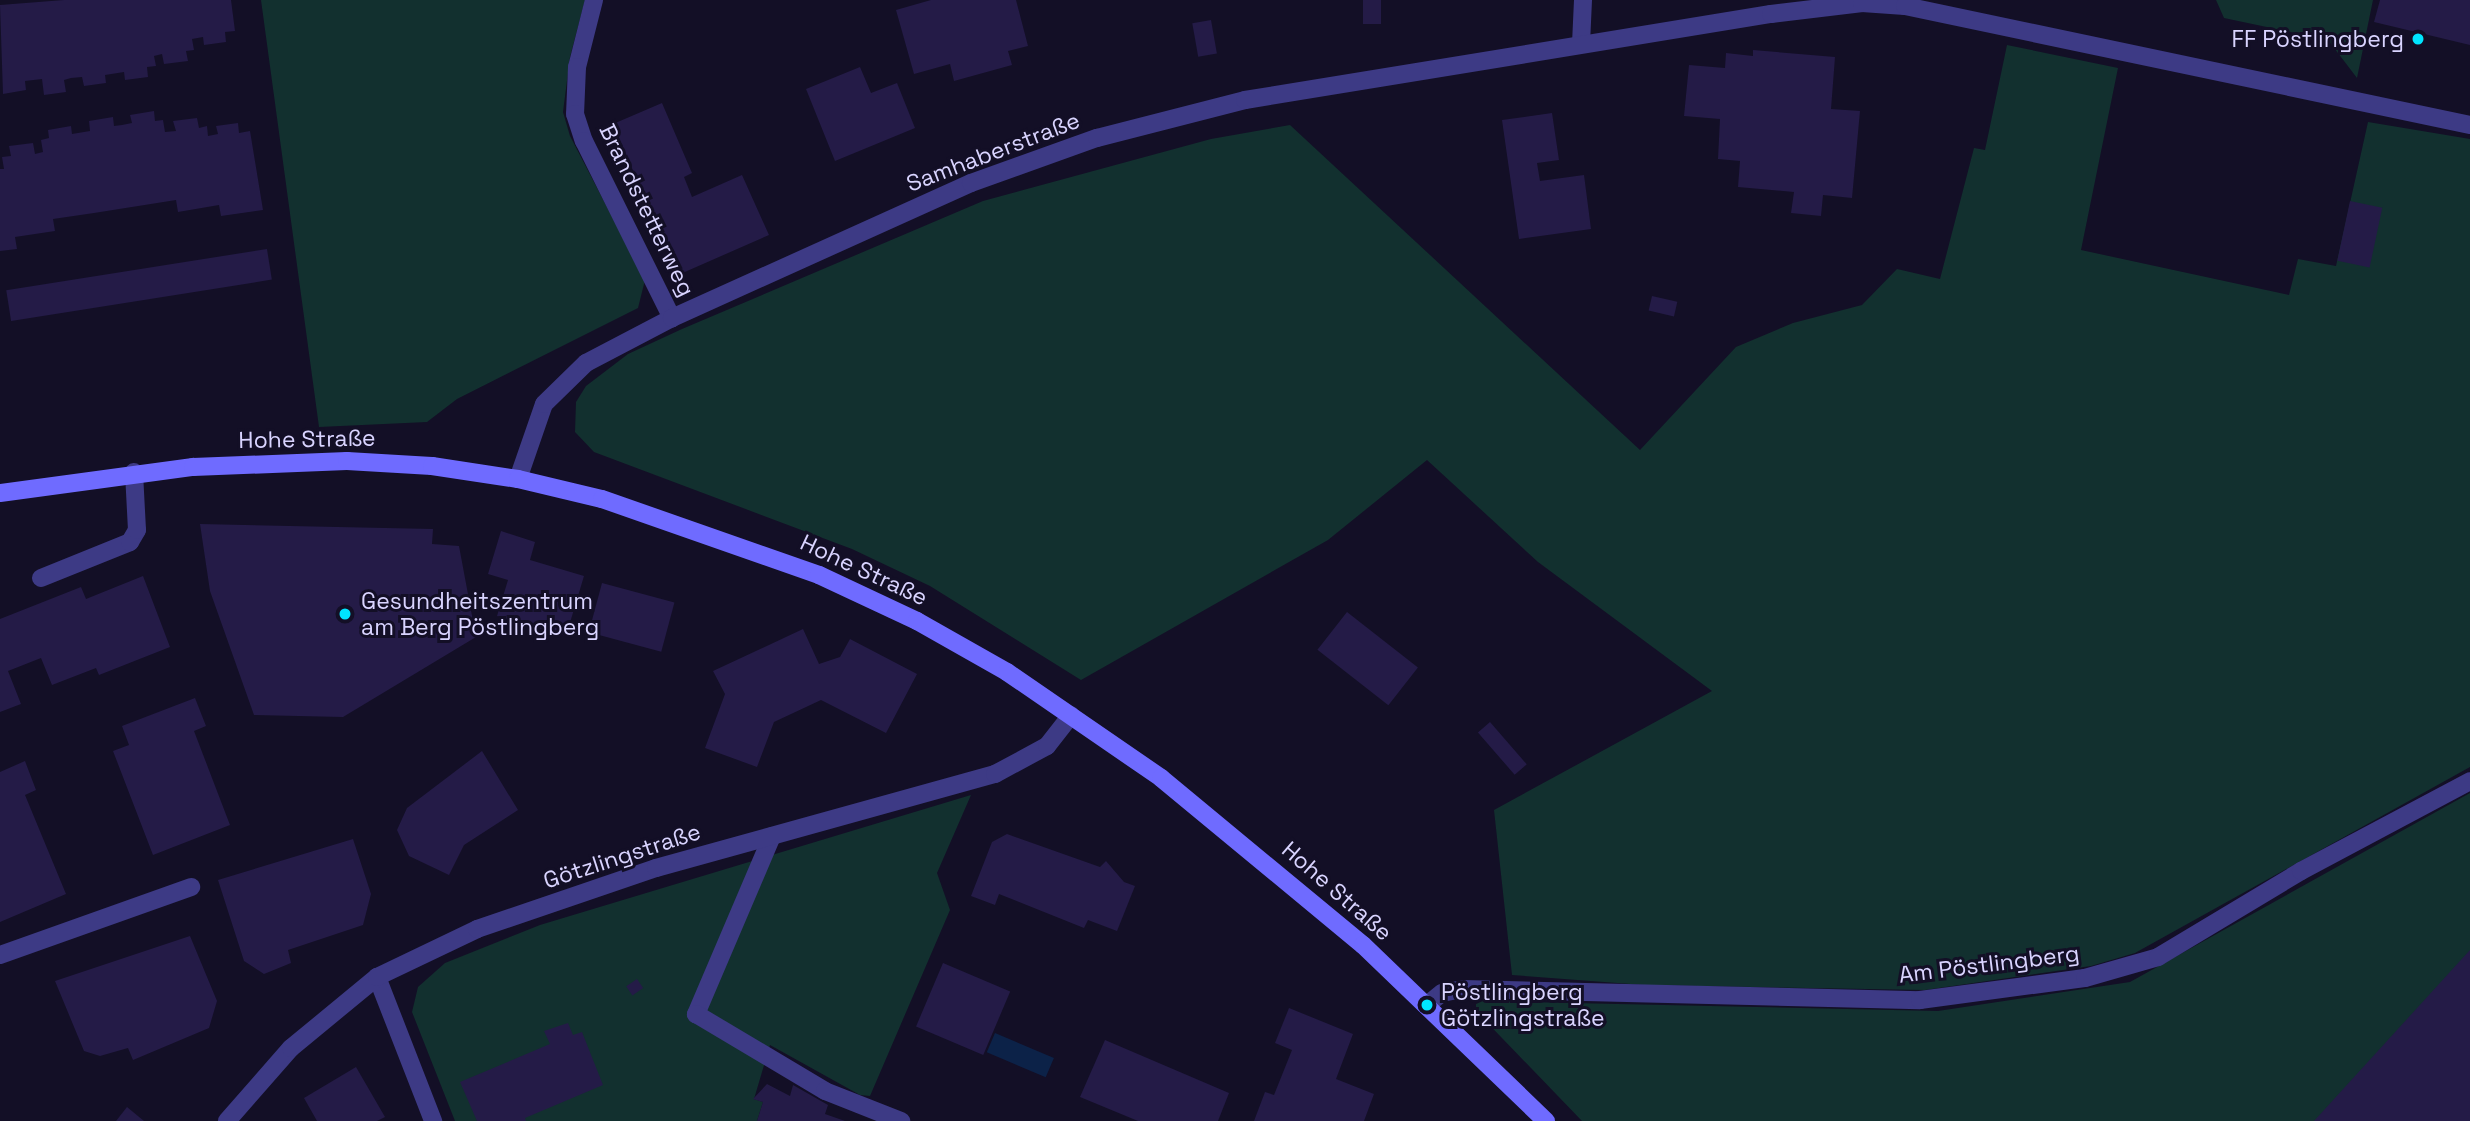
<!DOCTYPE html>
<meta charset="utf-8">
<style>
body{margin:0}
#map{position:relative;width:2470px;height:1121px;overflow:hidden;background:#130f26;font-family:"Space Grotesk",sans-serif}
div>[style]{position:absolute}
.green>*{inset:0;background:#12302f}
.water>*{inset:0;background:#0c2248;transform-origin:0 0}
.building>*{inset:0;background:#241b47;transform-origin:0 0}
.lane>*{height:18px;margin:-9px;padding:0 9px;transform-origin:9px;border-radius:9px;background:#3d3a85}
.street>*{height:18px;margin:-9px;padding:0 9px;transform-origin:9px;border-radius:9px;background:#3d3a85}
.secondary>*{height:18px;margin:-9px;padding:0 9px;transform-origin:9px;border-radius:9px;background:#6f6bff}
.dots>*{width:19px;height:19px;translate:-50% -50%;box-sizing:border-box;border:4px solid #130f26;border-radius:50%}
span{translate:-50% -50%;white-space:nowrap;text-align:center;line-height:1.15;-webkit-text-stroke:6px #130f26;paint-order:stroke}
.poi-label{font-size:23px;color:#d9d4ff}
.right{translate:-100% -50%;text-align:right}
.left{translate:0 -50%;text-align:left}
.street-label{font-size:23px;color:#d9d4ff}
</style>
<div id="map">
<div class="green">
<div style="clip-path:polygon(261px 0,585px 0,570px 57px,563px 112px,570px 136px,645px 280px,638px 308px,457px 399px,427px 422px,319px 427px)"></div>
<div style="clip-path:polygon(2216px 0,2373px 0,2357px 78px,2328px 40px,2224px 18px)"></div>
<div style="clip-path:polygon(2007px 45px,2118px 68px,2081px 250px,2289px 295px,2298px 259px,2336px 266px,2368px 122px,2470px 139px,2470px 767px,2135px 953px,2091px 966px,1925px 990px,1644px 985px,1512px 975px,1494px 810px,1712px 691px,1538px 562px,1427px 460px,1328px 540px,1081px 680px,930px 586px,852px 549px,594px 452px,575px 432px,576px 402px,586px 386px,628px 354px,682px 329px,983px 201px,1211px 139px,1290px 125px,1640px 450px,1736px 347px,1793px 323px,1862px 305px,1897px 269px,1940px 279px,1974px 148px,1985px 150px)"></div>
<div style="clip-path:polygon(2470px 793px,2470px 1121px,1582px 1121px,1476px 1011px,1476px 1004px,1483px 1001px,1938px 1011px,2130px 982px)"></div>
<div style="clip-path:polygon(971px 795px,937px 873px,950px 910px,870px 1096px,860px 1095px,770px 1045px,754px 1099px,763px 1102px,757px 1121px,455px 1121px,412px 1012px,418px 987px,445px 963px,540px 925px)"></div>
</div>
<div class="water">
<div style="left:995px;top:1033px;width:64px;height:21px;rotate:23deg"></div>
</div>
<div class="building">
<div style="clip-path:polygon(64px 0,231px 0,235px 31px,225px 32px,226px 42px,204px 45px,203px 37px,192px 39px,194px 50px,186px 51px,188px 61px,164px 64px,162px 54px,154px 56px,156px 66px,147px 67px,148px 77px,125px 80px,124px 72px,105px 75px,106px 83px,84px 86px,82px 77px,71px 78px,64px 80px,66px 92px,44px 95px,42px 79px,25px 81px,26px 90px,3px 94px,0 5px)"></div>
<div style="clip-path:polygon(931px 0,1016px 0,1028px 46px,1008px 51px,1012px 65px,954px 81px,950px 64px,914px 74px,896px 10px)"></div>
<div style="left:1363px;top:0;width:18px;height:24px"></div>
<div style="clip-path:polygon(2380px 0,2470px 0,2470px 45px,2374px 22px)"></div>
<div style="left:1211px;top:20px;width:34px;height:19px;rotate:80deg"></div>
<div style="clip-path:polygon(1753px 50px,1835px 57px,1831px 109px,1860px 111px,1852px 198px,1823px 195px,1821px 216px,1791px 213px,1794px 192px,1738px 187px,1740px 161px,1718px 159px,1720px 119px,1684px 116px,1689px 65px,1725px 68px,1726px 53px,1753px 56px)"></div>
<div style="clip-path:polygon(860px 67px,871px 93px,897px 83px,915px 128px,835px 161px,806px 89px)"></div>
<div style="clip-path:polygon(662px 103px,692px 173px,684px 177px,692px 197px,742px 175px,769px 235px,678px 275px,613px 124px)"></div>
<div style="clip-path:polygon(154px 111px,155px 121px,163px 120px,165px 132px,176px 131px,173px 121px,197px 118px,199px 128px,207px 126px,208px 136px,218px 134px,216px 126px,238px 123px,239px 133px,250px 131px,263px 210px,221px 216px,219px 205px,178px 212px,176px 200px,94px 213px,53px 219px,55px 231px,15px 237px,17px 249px,0 251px,0 169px,4px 169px,2px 157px,11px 156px,9px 146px,33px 143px,35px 154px,43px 152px,41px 140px,49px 138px,48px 130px,71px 126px,72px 134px,90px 131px,89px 121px,113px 117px,114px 126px,122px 125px,132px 123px,130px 115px)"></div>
<div style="clip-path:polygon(1552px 113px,1559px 160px,1537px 163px,1540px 181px,1584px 175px,1591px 229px,1519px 239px,1502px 120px)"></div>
<div style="left:2350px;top:201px;width:33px;height:61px;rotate:12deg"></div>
<div style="left:267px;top:249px;width:31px;height:264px;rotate:81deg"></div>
<div style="left:1652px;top:296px;width:26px;height:15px;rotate:13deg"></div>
<div style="clip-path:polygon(200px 524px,433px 529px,432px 544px,459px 546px,476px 637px,343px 717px,254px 715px,210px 591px)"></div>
<div style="clip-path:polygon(501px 531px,535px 542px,530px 560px,584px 576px,566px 636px,497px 616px,508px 580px,488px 574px)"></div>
<div style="clip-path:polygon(143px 576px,170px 647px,99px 675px,96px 668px,52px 685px,41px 658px,8px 671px,21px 704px,0 712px,0 619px,81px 587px,86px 599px)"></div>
<div style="left:602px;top:583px;width:75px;height:51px;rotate:15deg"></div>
<div style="left:1347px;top:612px;width:90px;height:48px;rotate:38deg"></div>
<div style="clip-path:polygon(803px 629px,819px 664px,840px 657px,850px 639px,917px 674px,886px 733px,821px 700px,774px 722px,757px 767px,705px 748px,725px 694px,713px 671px)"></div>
<div style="clip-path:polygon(195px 698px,206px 726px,194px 731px,230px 825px,153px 855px,113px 751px,129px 745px,122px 726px)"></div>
<div style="left:1490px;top:722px;width:56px;height:16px;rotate:49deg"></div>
<div style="clip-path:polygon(482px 751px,518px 810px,464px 845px,449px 875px,409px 856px,397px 830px,407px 808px)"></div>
<div style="clip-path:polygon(25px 761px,36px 790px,25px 795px,66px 894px,0 922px,0 772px)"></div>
<div style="clip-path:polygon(1007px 834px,1100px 867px,1106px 861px,1124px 882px,1135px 886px,1117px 931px,1088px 920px,1084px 928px,999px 894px,995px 905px,971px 896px,992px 842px)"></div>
<div style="clip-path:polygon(353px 839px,371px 894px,363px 925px,288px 950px,291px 963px,264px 974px,244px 961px,218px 880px)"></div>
<div style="clip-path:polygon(190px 936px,217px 1001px,209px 1028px,133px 1060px,128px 1048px,100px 1056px,84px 1051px,55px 981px)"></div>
<div style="clip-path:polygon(2470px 950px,2470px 1121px,2314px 1121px)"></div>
<div style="left:943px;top:963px;width:73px;height:69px;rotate:23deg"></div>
<div style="left:637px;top:979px;width:11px;height:13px;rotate:56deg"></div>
<div style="clip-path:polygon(1289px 1008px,1353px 1034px,1336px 1079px,1374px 1094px,1364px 1121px,1254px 1121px,1265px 1092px,1274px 1095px,1292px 1050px,1275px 1043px)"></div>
<div style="clip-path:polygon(568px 1023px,573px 1035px,582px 1032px,603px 1085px,525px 1118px,526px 1121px,477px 1121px,460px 1082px,550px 1044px,544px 1031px)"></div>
<div style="clip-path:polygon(1105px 1040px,1229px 1093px,1218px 1121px,1138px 1121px,1080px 1097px)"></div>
<div style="clip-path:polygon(356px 1067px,385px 1117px,377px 1121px,317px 1121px,304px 1098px)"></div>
<div style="clip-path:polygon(767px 1084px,790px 1096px,793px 1085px,828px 1105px,825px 1114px,845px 1121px,757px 1121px,763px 1102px,753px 1099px)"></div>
<div style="clip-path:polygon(127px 1107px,144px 1121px,116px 1121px)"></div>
</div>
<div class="lane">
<div style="left:41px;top:578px;width:96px;rotate:-22deg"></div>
<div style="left:130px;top:542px;width:14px;rotate:-60deg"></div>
<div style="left:137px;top:530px;width:58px;rotate:-93deg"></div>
<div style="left:0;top:955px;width:203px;rotate:-19.6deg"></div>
</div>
<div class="street">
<div style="left:594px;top:0;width:69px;rotate:104.2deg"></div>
<div style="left:577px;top:67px;width:47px;rotate:92.4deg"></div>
<div style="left:575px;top:114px;width:28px;rotate:72deg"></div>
<div style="left:584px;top:141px;width:198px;rotate:63.6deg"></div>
<div style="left:1581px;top:44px;width:44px;rotate:-87.4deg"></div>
<div style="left:518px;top:479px;width:79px;rotate:-70.9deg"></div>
<div style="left:544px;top:404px;width:59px;rotate:-44.3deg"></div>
<div style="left:586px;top:363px;width:97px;rotate:-27.6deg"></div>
<div style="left:672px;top:318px;width:328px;rotate:-24.3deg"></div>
<div style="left:971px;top:183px;width:134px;rotate:-19.7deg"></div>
<div style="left:1097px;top:138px;width:153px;rotate:-14.4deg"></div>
<div style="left:1245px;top:100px;width:533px;rotate:-9.29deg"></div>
<div style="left:1771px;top:14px;width:92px;rotate:-6.9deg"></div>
<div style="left:1862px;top:3px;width:43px;rotate:4deg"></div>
<div style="left:1905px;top:6px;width:577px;rotate:11.89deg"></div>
<div style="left:772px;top:836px;width:194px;rotate:113.1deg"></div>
<div style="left:696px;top:1014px;width:150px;rotate:30.8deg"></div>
<div style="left:825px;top:1091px;width:82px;rotate:21.5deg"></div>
<div style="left:377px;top:977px;width:155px;rotate:68.7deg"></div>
<div style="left:1427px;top:1005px;width:19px;rotate:-39deg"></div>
<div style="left:1442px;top:993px;width:21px;rotate:-11deg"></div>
<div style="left:1463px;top:989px;width:457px;rotate:1.4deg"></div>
<div style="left:1920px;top:1000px;width:166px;rotate:-7.6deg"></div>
<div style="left:2085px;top:978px;width:76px;rotate:-16deg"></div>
<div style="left:2158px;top:957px;width:167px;rotate:-31deg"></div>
<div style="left:2301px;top:871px;width:191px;rotate:-28deg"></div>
<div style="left:227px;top:1121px;width:97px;rotate:-48.8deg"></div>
<div style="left:291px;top:1048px;width:112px;rotate:-39.5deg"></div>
<div style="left:377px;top:977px;width:111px;rotate:-25.6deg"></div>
<div style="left:477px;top:929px;width:189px;rotate:-18.8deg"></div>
<div style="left:656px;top:868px;width:352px;rotate:-15.5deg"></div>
<div style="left:995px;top:774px;width:59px;rotate:-28.3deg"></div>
<div style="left:1047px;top:746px;width:39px;rotate:-52deg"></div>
</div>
<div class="secondary">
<div style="left:0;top:493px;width:195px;rotate:-7.7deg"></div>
<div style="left:193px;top:467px;width:154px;rotate:-2.2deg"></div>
<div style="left:347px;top:461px;width:85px;rotate:3.4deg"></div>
<div style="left:432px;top:466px;width:87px;rotate:8.6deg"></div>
<div style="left:518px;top:479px;width:86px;rotate:13.4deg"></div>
<div style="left:602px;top:499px;width:230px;rotate:19.3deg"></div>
<div style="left:819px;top:575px;width:108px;rotate:25.1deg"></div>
<div style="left:917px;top:621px;width:103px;rotate:29.5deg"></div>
<div style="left:1007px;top:672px;width:187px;rotate:34.5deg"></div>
<div style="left:1161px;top:778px;width:262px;rotate:39.6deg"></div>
<div style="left:1363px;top:945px;width:254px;rotate:43.9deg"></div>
</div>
<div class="dots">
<div style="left:2418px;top:39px;background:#00e5ff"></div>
<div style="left:345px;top:614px;background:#00e5ff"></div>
<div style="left:1427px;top:1005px;background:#00e5ff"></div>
</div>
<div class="poi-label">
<span class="right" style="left:2404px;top:39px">FF Pöstlingberg</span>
<span class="left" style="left:361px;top:614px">Gesundheitszentrum<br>am Berg Pöstlingberg</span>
<span class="left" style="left:1441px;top:1005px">Pöstlingberg<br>Götzlingstraße</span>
</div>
<div class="street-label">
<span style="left:993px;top:152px;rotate:-21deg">Samhaberstraße</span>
<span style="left:647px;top:210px;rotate:64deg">Brandstetterweg</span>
<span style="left:307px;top:439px;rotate:-1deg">Hohe Straße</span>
<span style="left:864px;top:570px;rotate:25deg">Hohe Straße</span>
<span style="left:622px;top:856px;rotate:-18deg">Götzlingstraße</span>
<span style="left:1337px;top:891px;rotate:41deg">Hohe Straße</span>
<span style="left:1989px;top:964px;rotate:-7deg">Am Pöstlingberg</span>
</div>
</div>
